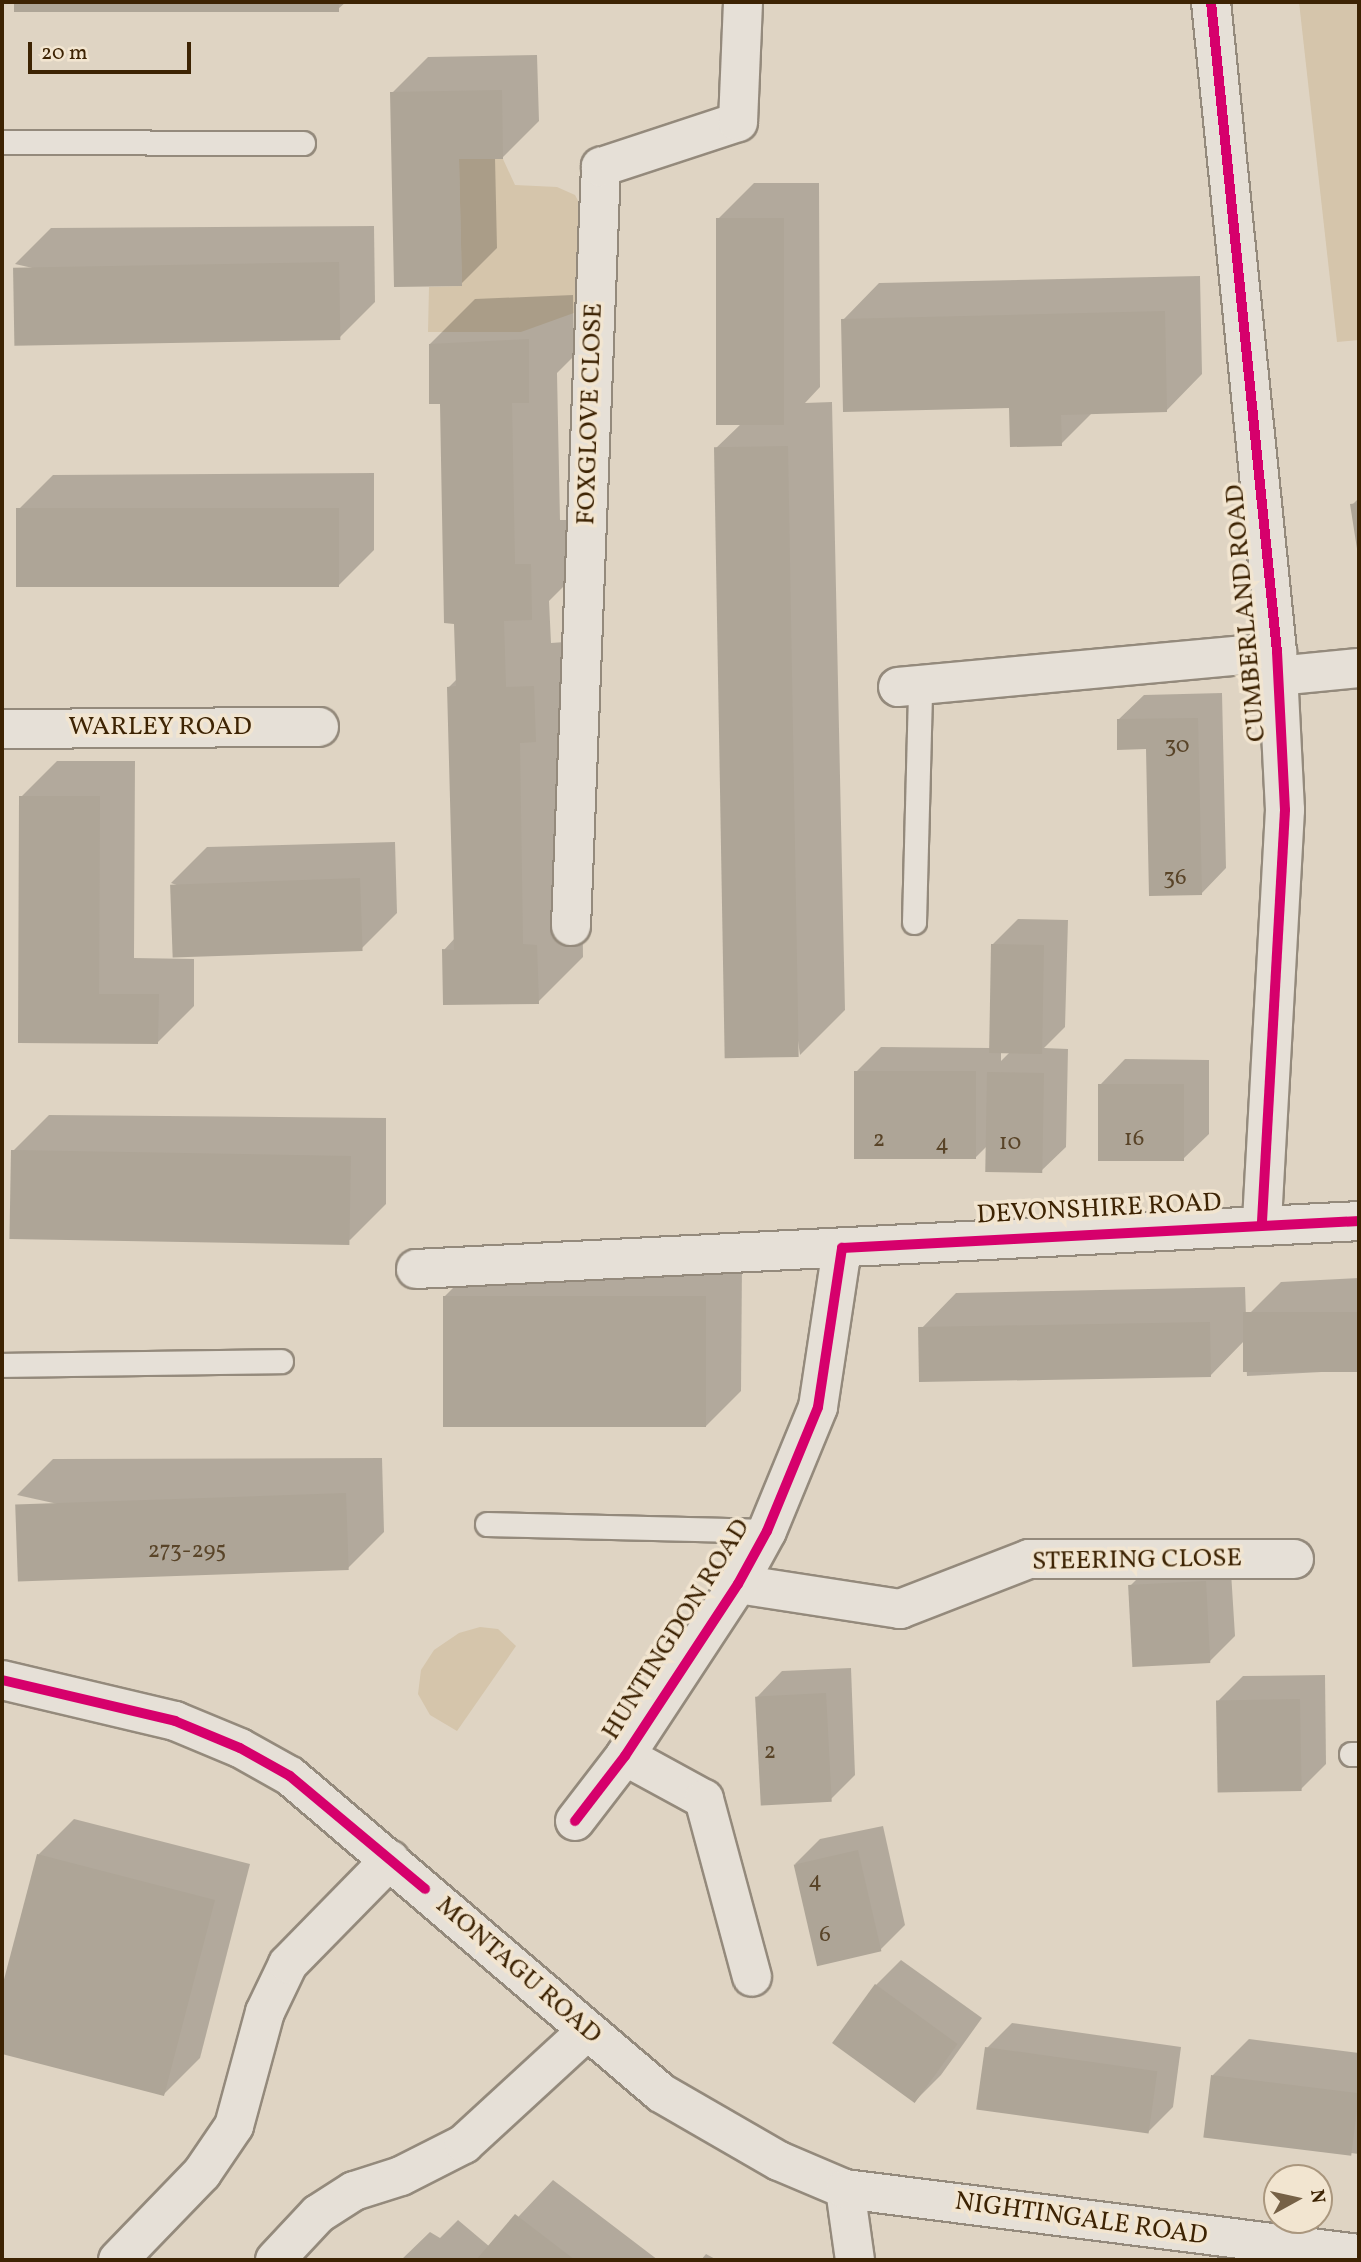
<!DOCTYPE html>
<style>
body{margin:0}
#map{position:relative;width:1361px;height:2262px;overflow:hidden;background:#dfd4c3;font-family:Vollkorn,serif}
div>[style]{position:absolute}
.green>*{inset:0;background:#d5c5ab}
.shadow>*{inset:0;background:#0003}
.building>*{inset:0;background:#aea597;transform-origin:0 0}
.roads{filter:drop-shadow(2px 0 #948a7c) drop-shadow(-2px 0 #948a7c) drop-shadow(0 2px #948a7c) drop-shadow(0 -2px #948a7c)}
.service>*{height:23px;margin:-11.5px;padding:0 11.5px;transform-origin:11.5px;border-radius:11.5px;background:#e6e0d7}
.minor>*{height:38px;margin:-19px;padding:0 19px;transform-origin:19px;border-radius:19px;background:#e6e0d7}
.secondary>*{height:38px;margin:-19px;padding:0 19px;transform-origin:19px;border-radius:19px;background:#e6e0d7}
.cycleway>*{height:10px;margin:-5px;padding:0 5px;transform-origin:5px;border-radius:5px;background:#d6006c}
span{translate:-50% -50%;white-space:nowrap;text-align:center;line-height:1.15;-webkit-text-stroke:7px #f2e5d0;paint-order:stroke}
.number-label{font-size:23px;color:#594428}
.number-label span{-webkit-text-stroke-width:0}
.street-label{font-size:26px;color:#3d2303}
.frame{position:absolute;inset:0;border:4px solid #3d2303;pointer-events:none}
.north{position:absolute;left:1263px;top:2164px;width:70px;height:70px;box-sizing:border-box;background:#f2e5d0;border:2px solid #aa977e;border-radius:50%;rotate:82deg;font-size:19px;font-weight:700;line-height:28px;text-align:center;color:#3d2303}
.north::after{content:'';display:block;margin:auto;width:24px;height:32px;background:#766146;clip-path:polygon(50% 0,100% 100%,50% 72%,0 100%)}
.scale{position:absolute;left:28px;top:42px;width:163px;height:32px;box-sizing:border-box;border:4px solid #3d2303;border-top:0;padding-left:9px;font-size:21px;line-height:24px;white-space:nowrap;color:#3d2303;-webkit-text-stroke:5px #f2e5d0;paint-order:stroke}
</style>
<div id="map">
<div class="green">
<div style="clip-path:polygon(1299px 2px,1359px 2px,1359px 340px,1337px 342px)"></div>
<div style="clip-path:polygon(459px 159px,503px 159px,515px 185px,557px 187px,575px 195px,584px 212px,585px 309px,521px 332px,428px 332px,429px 287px,462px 286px)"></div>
<div style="clip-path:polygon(480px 1627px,498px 1629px,516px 1646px,457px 1731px,430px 1715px,418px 1694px,421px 1670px,434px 1650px,459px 1633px)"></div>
</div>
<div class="shadow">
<div style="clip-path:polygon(16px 2px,346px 2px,338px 9px,16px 11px)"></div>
<div style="clip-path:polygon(537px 55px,539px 121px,503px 157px,495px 157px,497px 248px,461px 284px,392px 93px,428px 57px)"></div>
<div style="clip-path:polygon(754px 183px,819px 183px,820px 387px,805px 403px,832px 402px,845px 1010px,800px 1055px,715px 449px,741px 424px,718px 219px)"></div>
<div style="clip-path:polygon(374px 226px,375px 302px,339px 338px,15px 264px,51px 228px)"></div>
<div style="clip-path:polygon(1200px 276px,1202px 374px,1166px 411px,1093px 412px,1061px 444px,1010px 406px,843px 320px,879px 283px)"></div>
<div style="clip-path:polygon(573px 295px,574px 356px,557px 373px,560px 520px,575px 520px,577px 573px,549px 601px,551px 643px,579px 641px,583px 957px,538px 1002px,444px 950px,455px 938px,448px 688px,458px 678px,441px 402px,430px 344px,475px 299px)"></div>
<div style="clip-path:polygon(374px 473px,374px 550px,338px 586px,17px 511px,53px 475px)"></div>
<div style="clip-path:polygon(1359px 498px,1359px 554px,1352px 505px)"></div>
<div style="clip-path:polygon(1222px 693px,1226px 868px,1201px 894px,1147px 747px,1118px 720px,1144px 695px)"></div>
<div style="clip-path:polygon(57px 761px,135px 761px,134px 958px,194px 959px,194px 1006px,158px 1042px,20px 1042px,21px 797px)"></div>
<div style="clip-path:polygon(395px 842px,397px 913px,361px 949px,171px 883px,207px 847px)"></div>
<div style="clip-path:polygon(evenodd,1018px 919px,1068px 920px,1065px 1027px,1044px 1048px,1068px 1049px,1066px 1147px,1040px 1172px,987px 1146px,975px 1158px,856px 1072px,881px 1047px,991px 1048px,993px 944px,1018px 919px,1001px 1051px,1010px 1052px,1001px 1061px,1001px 1051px)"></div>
<div style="clip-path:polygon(1125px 1059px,1209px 1060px,1209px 1134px,1183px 1159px,1100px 1085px)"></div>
<div style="clip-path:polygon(49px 1115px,386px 1118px,386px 1204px,350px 1240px,13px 1151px)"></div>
<div style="clip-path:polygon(481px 1260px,742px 1262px,741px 1391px,705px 1427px,445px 1296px)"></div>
<div style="clip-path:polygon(1359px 1278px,1359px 1370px,1247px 1376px,1245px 1340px,1210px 1376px,920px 1330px,956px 1293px,1245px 1287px,1246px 1317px,1281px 1282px)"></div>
<div style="clip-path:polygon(382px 1458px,384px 1532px,348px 1568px,17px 1495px,53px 1459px)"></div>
<div style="clip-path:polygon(1230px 1556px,1235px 1636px,1210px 1661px,1130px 1586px,1155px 1561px)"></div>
<div style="clip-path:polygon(851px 1668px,855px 1775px,830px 1800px,757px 1697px,782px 1671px)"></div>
<div style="clip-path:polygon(1325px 1675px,1326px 1764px,1301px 1789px,1218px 1701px,1243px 1676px)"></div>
<div style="clip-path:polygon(74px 1819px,250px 1864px,200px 2058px,164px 2094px,2px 2052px,2px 1994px,38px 1855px)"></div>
<div style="clip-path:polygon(883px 1826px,905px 1925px,880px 1950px,795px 1864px,820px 1839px)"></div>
<div style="clip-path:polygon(901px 1960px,982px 2018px,941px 2075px,916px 2100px,876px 1985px)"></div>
<div style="clip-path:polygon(1012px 2023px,1181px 2047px,1173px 2107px,1148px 2132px,987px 2048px)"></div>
<div style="clip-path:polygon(1249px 2039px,1359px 2053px,1359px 2154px,1205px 2135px,1213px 2075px)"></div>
<div style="clip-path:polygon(553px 2180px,658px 2260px,401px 2260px,430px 2232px,440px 2238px,458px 2220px,490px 2247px)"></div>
<div style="clip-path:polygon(706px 2254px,717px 2260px,701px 2260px)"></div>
</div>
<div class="building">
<div style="left:14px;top:2px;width:325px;height:10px"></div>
<div style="clip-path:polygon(502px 90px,503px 159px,459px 159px,462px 286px,394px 287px,390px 92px)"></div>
<div style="left:716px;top:218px;width:68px;height:207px"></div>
<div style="left:339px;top:262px;width:78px;height:326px;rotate:89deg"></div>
<div style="clip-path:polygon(1165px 311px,1167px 412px,1061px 415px,1062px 446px,1010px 447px,1009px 408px,843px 412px,841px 319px)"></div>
<div style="clip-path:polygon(529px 339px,529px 403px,512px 403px,515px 564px,531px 564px,532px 620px,504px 621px,506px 687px,534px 686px,536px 742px,520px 743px,523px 944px,537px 945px,539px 1004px,443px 1005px,442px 949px,454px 950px,447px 687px,456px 686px,454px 624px,444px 623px,440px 404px,429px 404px,429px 344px)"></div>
<div style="left:788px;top:446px;width:611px;height:74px;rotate:89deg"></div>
<div style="clip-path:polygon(1359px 503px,1359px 555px,1358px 555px,1350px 504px)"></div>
<div style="left:339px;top:508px;width:79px;height:323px;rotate:90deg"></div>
<div style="clip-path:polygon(1198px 718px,1202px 895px,1149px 896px,1146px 749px,1117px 750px,1117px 719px)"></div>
<div style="clip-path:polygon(19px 796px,100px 796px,99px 994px,159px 994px,158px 1044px,18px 1043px)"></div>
<div style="left:360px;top:878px;width:73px;height:190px;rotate:88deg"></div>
<div style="left:991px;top:944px;width:53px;height:109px;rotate:1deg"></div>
<div style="left:854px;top:1071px;width:122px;height:88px"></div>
<div style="left:987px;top:1072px;width:57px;height:100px;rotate:1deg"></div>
<div style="left:1098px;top:1084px;width:86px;height:77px"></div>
<div style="left:11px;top:1150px;width:340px;height:89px;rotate:1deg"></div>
<div style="left:443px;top:1296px;width:263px;height:131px"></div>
<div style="left:1359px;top:1312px;width:60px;height:116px;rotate:90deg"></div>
<div style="left:1210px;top:1322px;width:55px;height:292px;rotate:89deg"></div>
<div style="left:346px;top:1493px;width:77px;height:331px;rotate:88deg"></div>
<div style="left:1206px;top:1581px;width:82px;height:78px;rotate:87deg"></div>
<div style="left:826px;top:1693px;width:109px;height:71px;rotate:87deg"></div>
<div style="left:1300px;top:1699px;width:92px;height:84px;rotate:89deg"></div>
<div style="left:858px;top:1850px;width:104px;height:66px;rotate:77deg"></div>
<div style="clip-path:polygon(37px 1854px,215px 1900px,164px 2096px,2px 2054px,2px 1987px)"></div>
<div style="left:875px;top:1984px;width:102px;height:73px;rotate:36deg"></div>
<div style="left:985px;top:2047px;width:174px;height:63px;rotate:8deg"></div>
<div style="left:1211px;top:2075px;width:149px;height:63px;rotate:7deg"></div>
<div style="clip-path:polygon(515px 2214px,575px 2260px,476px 2260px)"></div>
</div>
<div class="roads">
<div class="service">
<div style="left:2px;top:142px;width:301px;rotate:0.2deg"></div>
<div style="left:914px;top:922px;width:237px;rotate:-88.5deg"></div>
<div style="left:2px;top:1365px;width:279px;rotate:-0.8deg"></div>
<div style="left:487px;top:1524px;width:280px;rotate:1.4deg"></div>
<div style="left:1351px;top:1754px;width:8px"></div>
</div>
<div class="minor">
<div style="left:1211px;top:2px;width:653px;rotate:84.2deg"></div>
<div style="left:1277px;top:652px;width:158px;rotate:87.1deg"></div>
<div style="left:1285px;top:810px;width:414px;rotate:93.2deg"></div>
<div style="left:1277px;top:676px;width:82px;rotate:-5.6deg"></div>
<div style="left:898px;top:687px;width:381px;rotate:-5.3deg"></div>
<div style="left:2px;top:729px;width:317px;rotate:-0.4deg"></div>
<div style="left:571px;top:926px;width:760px;rotate:-87.74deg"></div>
<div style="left:601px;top:167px;width:144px;rotate:-18.2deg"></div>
<div style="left:738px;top:122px;width:120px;rotate:-87.6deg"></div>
<div style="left:416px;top:1269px;width:944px;rotate:-2.91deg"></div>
<div style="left:738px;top:1584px;width:164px;rotate:8.8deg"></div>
<div style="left:900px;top:1609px;width:138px;rotate:-21.2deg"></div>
<div style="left:1029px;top:1559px;width:265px"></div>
<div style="left:625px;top:1756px;width:90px;rotate:28.6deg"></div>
<div style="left:704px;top:1799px;width:184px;rotate:74.9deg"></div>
<div style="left:575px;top:1821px;width:82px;rotate:-52.4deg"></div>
<div style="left:625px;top:1756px;width:206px;rotate:-56.7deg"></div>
<div style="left:738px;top:1584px;width:60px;rotate:-61.3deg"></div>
<div style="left:767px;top:1531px;width:134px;rotate:-67.6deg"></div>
<div style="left:818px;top:1407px;width:161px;rotate:-81.4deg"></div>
<div style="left:845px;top:2189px;width:72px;rotate:82deg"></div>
<div style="left:118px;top:2260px;width:121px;rotate:-46deg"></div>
<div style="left:202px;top:2173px;width:57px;rotate:-55.8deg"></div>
<div style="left:234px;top:2126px;width:118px;rotate:-74.8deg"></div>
<div style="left:265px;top:2012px;width:53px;rotate:-64.4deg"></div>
<div style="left:288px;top:1964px;width:146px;rotate:-45.6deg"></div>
<div style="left:275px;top:2260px;width:63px;rotate:-46.9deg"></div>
<div style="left:318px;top:2214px;width:43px;rotate:-32.6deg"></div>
<div style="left:354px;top:2191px;width:49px;rotate:-17.7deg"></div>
<div style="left:401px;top:2176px;width:71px;rotate:-26.9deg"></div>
<div style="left:464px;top:2144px;width:166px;rotate:-42.6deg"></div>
</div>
<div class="secondary">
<div style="left:2px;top:1680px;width:178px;rotate:13.3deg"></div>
<div style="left:175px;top:1721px;width:70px;rotate:22.6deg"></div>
<div style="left:240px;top:1748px;width:57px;rotate:29.2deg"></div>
<div style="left:290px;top:1776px;width:488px;rotate:40.5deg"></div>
<div style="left:661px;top:2093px;width:136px;rotate:30deg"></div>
<div style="left:779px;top:2161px;width:72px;rotate:23deg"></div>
<div style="left:845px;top:2189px;width:518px;rotate:7.21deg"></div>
</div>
</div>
<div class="cycleway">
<div style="left:1211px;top:2px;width:653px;rotate:84.2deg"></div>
<div style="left:1277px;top:652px;width:158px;rotate:87.1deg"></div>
<div style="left:1285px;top:810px;width:414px;rotate:93.2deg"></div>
<div style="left:2px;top:1680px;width:178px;rotate:13.3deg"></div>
<div style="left:175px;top:1721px;width:70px;rotate:22.6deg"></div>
<div style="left:240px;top:1748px;width:57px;rotate:29.2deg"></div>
<div style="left:290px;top:1776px;width:176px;rotate:39.9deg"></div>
<div style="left:575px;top:1821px;width:82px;rotate:-52.4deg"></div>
<div style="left:625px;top:1756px;width:206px;rotate:-56.7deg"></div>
<div style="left:738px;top:1584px;width:60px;rotate:-61.3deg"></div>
<div style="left:767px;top:1531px;width:134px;rotate:-67.6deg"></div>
<div style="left:818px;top:1407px;width:161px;rotate:-81.4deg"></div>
<div style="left:842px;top:1248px;width:518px;rotate:-2.99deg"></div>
</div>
<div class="number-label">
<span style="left:1177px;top:746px">30</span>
<span style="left:1175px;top:878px">36</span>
<span style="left:1134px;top:1139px">16</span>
<span style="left:879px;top:1140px">2</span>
<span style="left:1010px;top:1143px">10</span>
<span style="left:942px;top:1144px">4</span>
<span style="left:187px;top:1551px">273-295</span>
<span style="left:770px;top:1752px">2</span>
<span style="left:815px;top:1881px">4</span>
<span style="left:825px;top:1935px">6</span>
</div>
<div class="street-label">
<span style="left:591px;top:414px;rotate:-88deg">FOXGLOVE CLOSE</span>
<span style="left:1247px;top:613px;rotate:-95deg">CUMBERLAND ROAD</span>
<span style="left:160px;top:728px">WARLEY ROAD</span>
<span style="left:1099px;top:1210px;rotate:-3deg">DEVONSHIRE ROAD</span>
<span style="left:1137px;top:1561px;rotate:-1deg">STEERING CLOSE</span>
<span style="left:677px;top:1630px;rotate:-58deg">HUNTINGDON ROAD</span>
<span style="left:518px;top:1971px;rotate:41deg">MONTAGU ROAD</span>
<span style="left:1081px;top:2220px;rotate:8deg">NIGHTINGALE ROAD</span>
</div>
<div class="frame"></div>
<div class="north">N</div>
<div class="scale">20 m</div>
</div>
